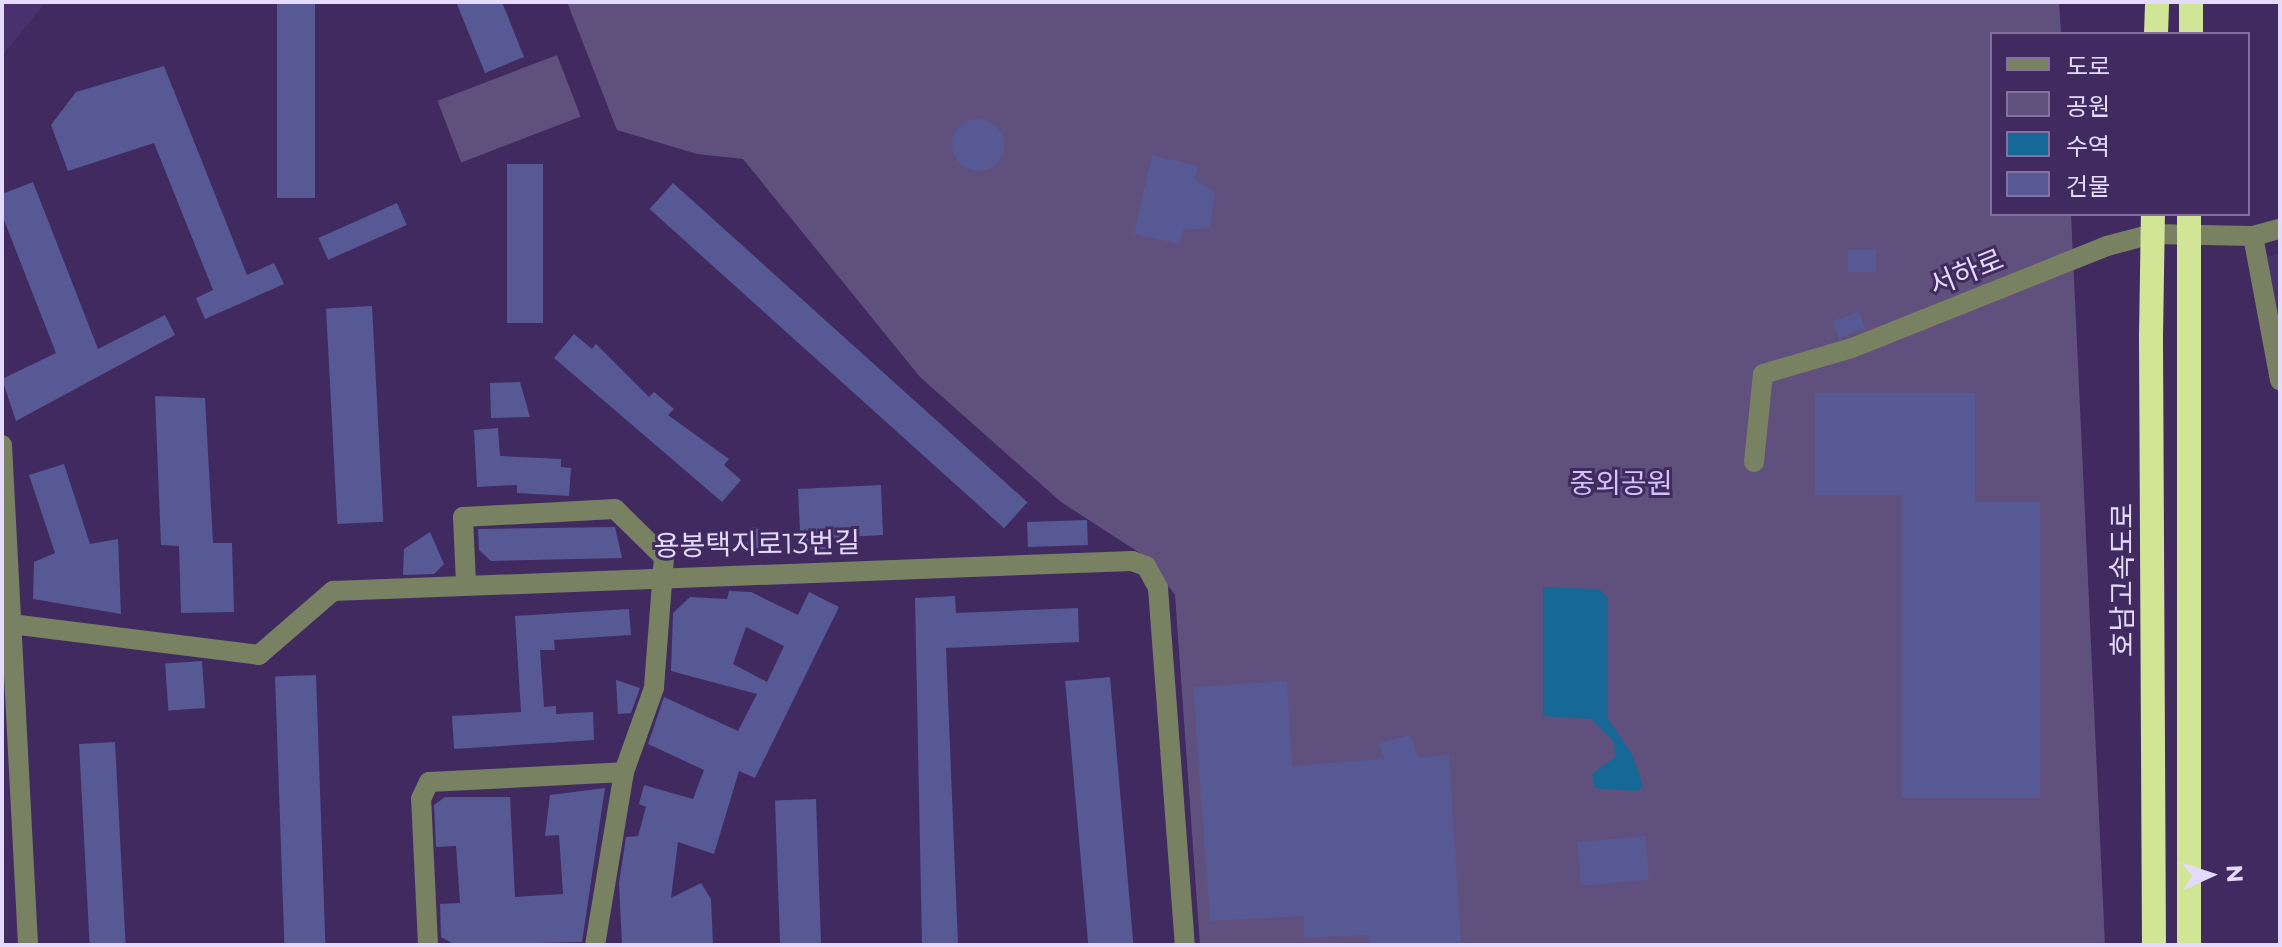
<!DOCTYPE html>
<meta charset="utf-8">
<style>
body{margin:0}
#map{position:relative;width:2282px;height:947px;overflow:hidden;background:#402a60;font-family:Montserrat,"Noto Sans KR",sans-serif}
div>[style]{position:absolute}
.built>*{inset:0;background:#49316e}
.green>*{inset:0;background:#60507d;transform-origin:0 0}
.water>*{inset:0;background:#166896}
.building>*{inset:0;background:#565994;transform-origin:0 0}
.round{border-radius:50%}
.minor>*{height:20px;margin:-10px;padding:0 10px;transform-origin:10px;border-radius:10px;background:#788161}
.highway>*{height:24px;margin:-12px;padding:0 12px;transform-origin:12px;border-radius:12px;background:#d1e596}
.highway-bridge>*{height:24px;margin:-12px;padding:0 12px;transform-origin:12px;border-radius:12px;background:#d1e596}
span{translate:-50% -50%;white-space:nowrap;text-align:center;line-height:1.15;-webkit-text-stroke:6px #402a60;paint-order:stroke}
.street-label{font-size:28px;color:#e4dafb}
.park-label{font-size:28px;color:#d3c0f8}
.frame{position:absolute;inset:0;border:4px solid #e4dafb;pointer-events:none}
.legend{position:absolute;left:1990px;top:32px;width:260px;height:184px;box-sizing:border-box;background:#402a60;border:2px solid #82709e;margin:0;padding:10px 14px;list-style:none;font-size:24px;color:#e4dafb}
.legend li{display:flex;align-items:center;gap:16px;height:40px}
.legend b{width:40px;border:2px solid #82709e}
.north{position:absolute;left:2170px;top:835px;width:80px;height:80px;-webkit-text-stroke:6px #402a60;paint-order:stroke;rotate:87deg;font-size:22px;font-weight:700;line-height:32px;text-align:center;color:#e4dafb}
.north::after{content:'';display:block;margin:auto;width:28px;height:36px;background:#e4dafb;clip-path:polygon(50% 0,100% 100%,50% 72%,0 100%)}
</style>
<div id="map">
<div class="built">
<div style="clip-path:polygon(2px 2px,46px 2px,2px 56px)"></div>
<div style="clip-path:polygon(2280px 253px,2280px 327px,2267px 257px)"></div>
</div>
<div class="green">
<div style="clip-path:polygon(567px 2px,2059px 2px,2061px 34px,1992px 34px,1992px 214px,2071px 214px,2105px 945px,1200px 945px,1175px 595px,1146px 557px,1061px 502px,920px 377px,743px 159px,697px 154px,617px 130px)"></div>
<div style="left:557px;top:55px;width:66px;height:128px;rotate:69deg"></div>
</div>
<div class="water">
<div style="clip-path:polygon(1543px 587px,1599px 589px,1608px 598px,1608px 719px,1632px 754px,1643px 786px,1637px 791px,1594px 788px,1592px 774px,1615px 757px,1614px 742px,1591px 719px,1543px 716px)"></div>
</div>
<div class="building">
<div style="left:277px;top:2px;width:38px;height:196px"></div>
<div style="clip-path:polygon(456px 2px,502px 2px,524px 57px,485px 73px)"></div>
<div style="clip-path:polygon(164px 66px,247px 275px,274px 263px,284px 284px,205px 319px,196px 298px,213px 290px,154px 143px,68px 171px,51px 125px,76px 92px)"></div>
<div class="round" style="left:952px;top:119px;width:52px;height:52px"></div>
<div style="clip-path:polygon(1152px 155px,1198px 166px,1195px 179px,1215px 192px,1210px 228px,1183px 230px,1180px 244px,1134px 234px)"></div>
<div style="left:507px;top:164px;width:36px;height:159px"></div>
<div style="clip-path:polygon(33px 182px,98px 349px,165px 315px,175px 335px,16px 421px,2px 379px,56px 353px,2px 215px,2px 194px)"></div>
<div style="left:673px;top:183px;width:477px;height:35px;rotate:42deg"></div>
<div style="left:397px;top:203px;width:24px;height:86px;rotate:66deg"></div>
<div style="left:1848px;top:250px;width:28px;height:22px"></div>
<div style="left:372px;top:306px;width:216px;height:46px;rotate:87deg"></div>
<div style="left:1859px;top:312px;width:18px;height:28px;rotate:71deg"></div>
<div style="clip-path:polygon(574px 334px,592px 349px,596px 344px,649px 397px,654px 392px,674px 409px,668px 415px,729px 459px,724px 465px,741px 480px,722px 502px,554px 358px)"></div>
<div style="clip-path:polygon(520px 382px,530px 417px,491px 418px,490px 383px)"></div>
<div style="clip-path:polygon(1815px 393px,1975px 393px,1975px 502px,2040px 502px,2040px 798px,1902px 798px,1902px 495px,1815px 495px)"></div>
<div style="clip-path:polygon(155px 396px,205px 398px,213px 543px,232px 543px,234px 612px,181px 613px,179px 546px,161px 545px)"></div>
<div style="clip-path:polygon(498px 428px,500px 456px,561px 459px,561px 467px,571px 468px,569px 496px,517px 493px,517px 485px,477px 487px,474px 430px)"></div>
<div style="clip-path:polygon(64px 464px,90px 544px,118px 539px,121px 614px,33px 599px,34px 562px,55px 553px,29px 475px)"></div>
<div style="clip-path:polygon(881px 485px,883px 535px,827px 538px,827px 549px,801px 551px,798px 489px)"></div>
<div style="left:1087px;top:520px;width:25px;height:60px;rotate:88deg"></div>
<div style="clip-path:polygon(615px 527px,622px 558px,491px 561px,479px 550px,478px 529px)"></div>
<div style="left:753px;top:527px;width:24px;height:22px;rotate:22deg"></div>
<div style="clip-path:polygon(430px 532px,444px 564px,434px 574px,403px 575px,404px 549px)"></div>
<div style="clip-path:polygon(evenodd,729px 591px,751px 592px,798px 615px,809px 592px,839px 607px,755px 778px,739px 771px,714px 854px,678px 842px,671px 898px,701px 883px,711px 899px,713px 945px,622px 945px,619px 883px,626px 837px,638px 836px,646px 807px,639px 804px,644px 785px,693px 799px,704px 770px,648px 744px,664px 697px,738px 731px,757px 694px,671px 671px,673px 613px,690px 597px,727px 599px,729px 591px,746px 627px,784px 646px,767px 682px,733px 664px,746px 627px)"></div>
<div style="clip-path:polygon(955px 596px,956px 613px,1078px 608px,1079px 642px,946px 648px,958px 945px,922px 945px,915px 598px)"></div>
<div style="clip-path:polygon(629px 609px,631px 635px,554px 640px,555px 650px,540px 650px,544px 707px,556px 706px,556px 714px,593px 712px,594px 740px,454px 749px,452px 716px,521px 712px,515px 616px)"></div>
<div style="left:202px;top:661px;width:47px;height:37px;rotate:86deg"></div>
<div style="left:316px;top:675px;width:270px;height:41px;rotate:88deg"></div>
<div style="left:1110px;top:677px;width:269px;height:45px;rotate:85deg"></div>
<div style="clip-path:polygon(616px 680px,640px 688px,631px 713px,618px 714px)"></div>
<div style="clip-path:polygon(1287px 681px,1292px 766px,1384px 759px,1379px 743px,1410px 735px,1418px 757px,1449px 755px,1461px 945px,1369px 945px,1368px 935px,1304px 938px,1304px 916px,1210px 921px,1193px 687px)"></div>
<div style="left:115px;top:742px;width:203px;height:36px;rotate:87deg"></div>
<div style="clip-path:polygon(605px 788px,582px 942px,455px 945px,441px 937px,440px 904px,460px 903px,456px 846px,436px 847px,434px 805px,445px 797px,510px 797px,515px 897px,563px 894px,559px 835px,545px 836px,550px 795px)"></div>
<div style="left:816px;top:799px;width:146px;height:41px;rotate:88deg"></div>
<div style="left:1645px;top:836px;width:44px;height:68px;rotate:85deg"></div>
</div>
<div class="minor">
<div style="left:2253px;top:236px;width:147px;rotate:79.4deg"></div>
<div style="left:2px;top:445px;width:501px;rotate:87.02deg"></div>
<div style="left:1754px;top:462px;width:88px;rotate:-84.2deg"></div>
<div style="left:1763px;top:374px;width:93px;rotate:-16.3deg"></div>
<div style="left:1852px;top:348px;width:275px;rotate:-21.8deg"></div>
<div style="left:2107px;top:246px;width:47px;rotate:-14.9deg"></div>
<div style="left:2152px;top:234px;width:101px;rotate:1.1deg"></div>
<div style="left:2253px;top:236px;width:28px;rotate:-15deg"></div>
<div style="left:466px;top:583px;width:66px;rotate:-92.6deg"></div>
<div style="left:463px;top:517px;width:152px;rotate:-3deg"></div>
<div style="left:615px;top:509px;width:69px;rotate:44.4deg"></div>
<div style="left:664px;top:557px;width:131px;rotate:94.4deg"></div>
<div style="left:654px;top:688px;width:89px;rotate:109.7deg"></div>
<div style="left:624px;top:772px;width:175px;rotate:99.5deg"></div>
<div style="left:11px;top:624px;width:250px;rotate:7.1deg"></div>
<div style="left:259px;top:655px;width:98px;rotate:-40.9deg"></div>
<div style="left:333px;top:591px;width:800px;rotate:-2.15deg"></div>
<div style="left:1132px;top:561px;width:15px;rotate:20deg"></div>
<div style="left:1146px;top:566px;width:25px;rotate:61deg"></div>
<div style="left:1158px;top:588px;width:358px;rotate:85.7deg"></div>
<div style="left:428px;top:945px;width:146px;rotate:-92.7deg"></div>
<div style="left:421px;top:799px;width:19px;rotate:-65deg"></div>
<div style="left:429px;top:782px;width:195px;rotate:-2.9deg"></div>
</div>
<div class="highway">
<div style="left:2156px;top:34px;width:32px;rotate:-88deg"></div>
<div style="left:2191px;top:34px;width:32px;rotate:-90deg"></div>
<div style="left:2189px;top:335px;width:610px;rotate:90deg"></div>
<div style="left:2151px;top:337px;width:608px;rotate:89.72deg"></div>
</div>
<div class="highway-bridge">
<div style="left:2189px;top:335px;width:121px;rotate:-90deg"></div>
<div style="left:2151px;top:337px;width:123px;rotate:-89.1deg"></div>
</div>
<div class="street-label">
<span style="left:1966px;top:272px;rotate:-22deg">서하로</span>
<span style="left:757px;top:544px;rotate:-1deg">용봉택지로13번길</span>
<span style="left:2122px;top:580px;rotate:-90deg">호남고속도로</span>
</div>
<div class="park-label">
<span style="left:1621px;top:483px">중외공원</span>
</div>
<div class="frame"></div>
<ul class="legend">
<li><b style="height:10px;background:#788161"></b>도로</li>
<li><b style="height:22px;background:#60507d"></b>공원</li>
<li><b style="height:22px;background:#166896"></b>수역</li>
<li><b style="height:22px;background:#565994"></b>건물</li>
</ul>
<div class="north">N</div>
</div>
